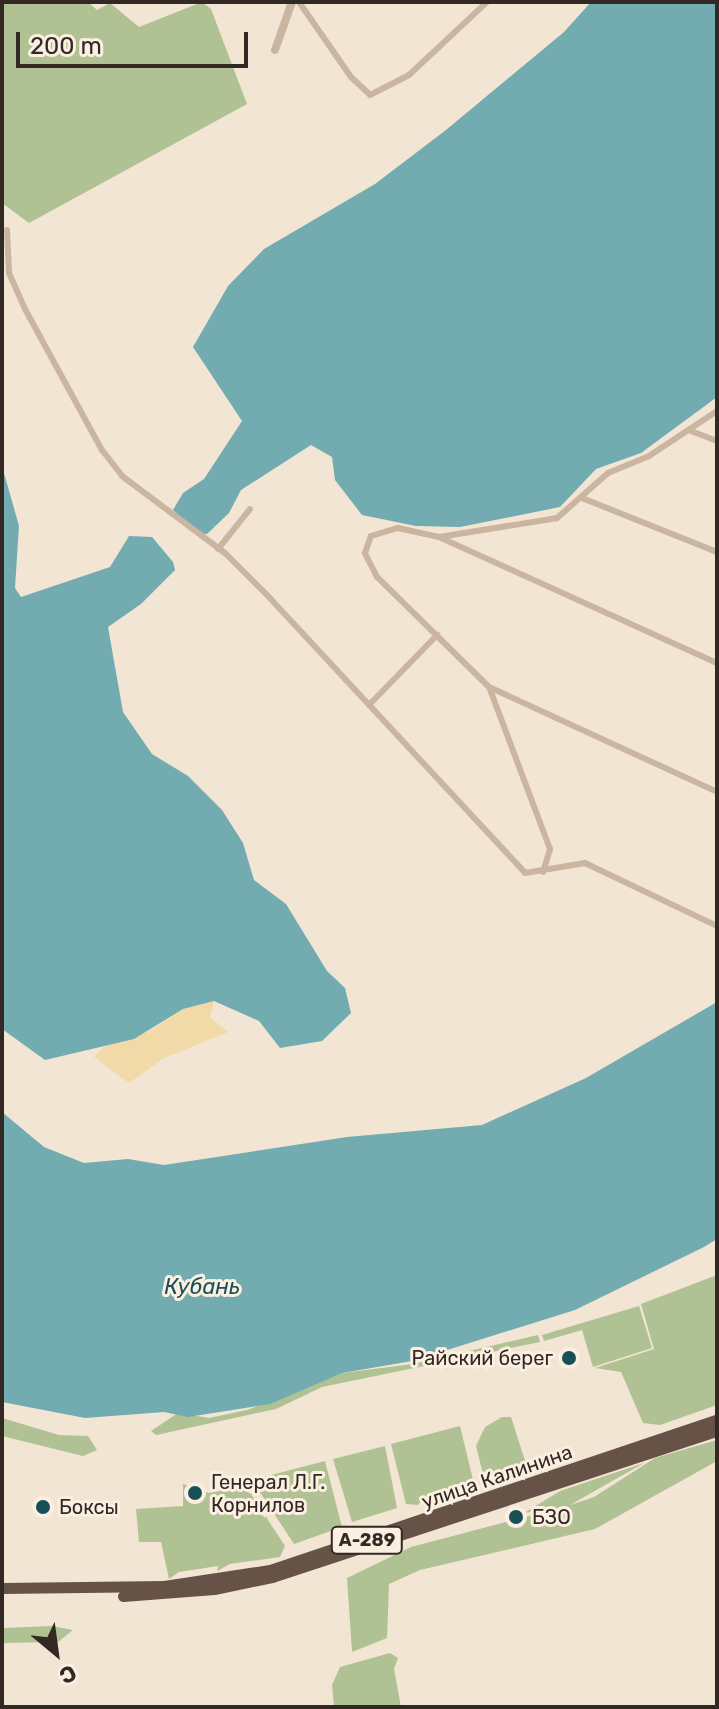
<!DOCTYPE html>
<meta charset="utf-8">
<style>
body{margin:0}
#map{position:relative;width:719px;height:1709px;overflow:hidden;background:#f2e5d4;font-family:Rubik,sans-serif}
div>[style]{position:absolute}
.green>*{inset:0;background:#b0c194}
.sand>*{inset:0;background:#f1daa7}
.water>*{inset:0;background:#72acb0}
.minor>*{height:6px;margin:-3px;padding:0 3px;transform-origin:3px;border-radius:3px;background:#cab5a0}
.tertiary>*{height:8px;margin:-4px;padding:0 4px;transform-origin:4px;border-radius:4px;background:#cab5a0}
.trunk>*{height:11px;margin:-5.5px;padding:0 5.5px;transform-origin:5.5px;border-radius:5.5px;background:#665246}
.dots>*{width:22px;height:22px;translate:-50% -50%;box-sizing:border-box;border:4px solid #faefe0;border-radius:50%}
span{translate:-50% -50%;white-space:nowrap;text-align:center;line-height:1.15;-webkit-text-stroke:6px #faefe0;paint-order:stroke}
.shield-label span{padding:2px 6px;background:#faefe0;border:2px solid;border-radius:6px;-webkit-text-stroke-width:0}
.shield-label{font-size:18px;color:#332924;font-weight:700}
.poi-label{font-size:20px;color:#332924}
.right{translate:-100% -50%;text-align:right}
.left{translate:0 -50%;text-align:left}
.street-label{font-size:20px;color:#332924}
.water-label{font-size:22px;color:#175057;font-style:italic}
.frame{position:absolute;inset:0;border:4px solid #332924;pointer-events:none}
.north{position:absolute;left:16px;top:1613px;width:80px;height:80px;-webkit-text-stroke:6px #faefe0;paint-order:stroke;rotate:151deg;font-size:22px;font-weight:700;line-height:32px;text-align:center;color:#332924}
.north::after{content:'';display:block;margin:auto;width:28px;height:36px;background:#332924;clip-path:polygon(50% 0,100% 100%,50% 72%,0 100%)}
.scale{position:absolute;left:16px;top:32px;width:232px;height:36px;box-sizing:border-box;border:4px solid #332924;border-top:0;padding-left:10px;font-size:24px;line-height:28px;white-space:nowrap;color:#332924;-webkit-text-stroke:6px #faefe0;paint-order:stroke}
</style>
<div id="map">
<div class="green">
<div style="clip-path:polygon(2px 2px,88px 2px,97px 10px,110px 3px,139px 27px,202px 2px,211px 9px,247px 104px,29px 223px,2px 203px)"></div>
<div style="clip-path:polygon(717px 1275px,717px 1405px,660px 1425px,643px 1423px,621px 1372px,595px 1368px,654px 1349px,641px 1304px)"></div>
<div style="clip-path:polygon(639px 1306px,652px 1348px,593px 1367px,582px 1330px,544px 1341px,542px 1335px)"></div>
<div style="clip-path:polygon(538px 1335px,540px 1342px,530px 1344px,322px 1387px,276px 1409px,156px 1435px,151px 1431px,178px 1413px,209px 1418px,247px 1410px,342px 1373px,413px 1364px)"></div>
<div style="clip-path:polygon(502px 1417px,511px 1417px,527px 1467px,520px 1474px,506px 1470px,506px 1482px,491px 1485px,484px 1478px,476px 1446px,485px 1427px)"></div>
<div style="clip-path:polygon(2px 1418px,59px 1435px,88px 1436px,97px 1450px,83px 1456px,2px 1436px)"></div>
<div style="clip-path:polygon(460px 1426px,474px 1484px,424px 1498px,418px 1505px,406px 1504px,391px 1444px)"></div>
<div style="clip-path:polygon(717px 1440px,717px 1461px,595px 1529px,420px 1570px,389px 1584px,387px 1638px,352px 1652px,347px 1578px,411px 1547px,563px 1507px,524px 1513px,560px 1491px,644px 1463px,570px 1505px,594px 1497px,655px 1458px)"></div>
<div style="clip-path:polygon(385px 1446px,397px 1508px,352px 1522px,333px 1459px)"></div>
<div style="clip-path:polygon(325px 1461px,342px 1527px,294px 1544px,252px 1480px)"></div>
<div style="clip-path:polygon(183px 1484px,209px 1493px,240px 1487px,251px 1494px,285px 1546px,280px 1557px,230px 1564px,217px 1571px,218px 1566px,179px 1572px,169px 1579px,161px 1542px,139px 1542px,136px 1509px,183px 1506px)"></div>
<div style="clip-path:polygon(52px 1626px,73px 1630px,58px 1642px,2px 1643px,2px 1628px)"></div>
<div style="clip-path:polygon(390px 1653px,398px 1658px,394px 1669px,401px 1707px,334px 1707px,332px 1685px,340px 1667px)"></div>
</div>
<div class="sand">
<div style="clip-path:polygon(214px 1001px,210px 1017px,228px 1032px,164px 1058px,129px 1083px,94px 1057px,104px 1047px,152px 1030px,183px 1009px)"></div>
</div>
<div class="water">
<div style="clip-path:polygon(591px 2px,717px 2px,717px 397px,641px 453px,596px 469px,560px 507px,460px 527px,416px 526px,362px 515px,335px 480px,332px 457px,311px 445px,241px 490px,229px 513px,207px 534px,198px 533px,173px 510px,183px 493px,204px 479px,242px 421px,193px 347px,228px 286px,264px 249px,375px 184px,446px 130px,564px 32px)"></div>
<div style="clip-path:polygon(2px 466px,19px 526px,15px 588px,21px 597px,110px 567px,129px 536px,152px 537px,173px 562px,175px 570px,141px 604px,108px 627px,123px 712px,152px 754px,188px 776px,222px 810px,243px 843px,254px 880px,286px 904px,327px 971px,345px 988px,351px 1013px,322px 1041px,280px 1048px,259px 1021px,214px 1001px,183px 1009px,134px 1039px,45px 1060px,2px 1029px)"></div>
<div style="clip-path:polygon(717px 1002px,717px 1239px,704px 1247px,575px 1310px,412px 1361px,342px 1373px,270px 1404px,188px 1417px,164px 1412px,85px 1418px,2px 1402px,2px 1112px,44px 1147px,84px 1163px,128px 1159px,164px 1165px,347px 1137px,482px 1125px,586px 1078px)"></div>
</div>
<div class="minor">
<div style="left:299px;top:2px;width:91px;rotate:55.3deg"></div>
<div style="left:351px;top:77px;width:26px;rotate:43deg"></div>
<div style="left:370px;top:95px;width:44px;rotate:-27.1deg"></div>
<div style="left:409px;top:75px;width:107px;rotate:-43.1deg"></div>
<div style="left:7px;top:230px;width:43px;rotate:87.3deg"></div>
<div style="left:9px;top:273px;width:39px;rotate:66deg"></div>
<div style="left:25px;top:309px;width:161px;rotate:61.4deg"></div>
<div style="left:102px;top:450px;width:33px;rotate:52deg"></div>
<div style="left:122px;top:476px;width:129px;rotate:36.8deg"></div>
<div style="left:225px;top:553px;width:59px;rotate:45deg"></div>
<div style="left:267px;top:595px;width:379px;rotate:47.1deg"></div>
<div style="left:525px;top:873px;width:61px;rotate:-9.5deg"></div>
<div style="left:585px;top:863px;width:146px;rotate:25.5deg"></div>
<div style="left:691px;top:431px;width:28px;rotate:21deg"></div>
<div style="left:582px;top:498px;width:145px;rotate:21.8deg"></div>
<div style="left:439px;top:537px;width:305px;rotate:24.4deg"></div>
<div style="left:218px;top:549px;width:51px;rotate:-51.3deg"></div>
<div style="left:489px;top:687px;width:157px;rotate:-135.5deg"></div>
<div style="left:377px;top:577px;width:27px;rotate:-117deg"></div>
<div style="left:365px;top:553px;width:18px;rotate:-71deg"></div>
<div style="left:371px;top:536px;width:28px;rotate:-17deg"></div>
<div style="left:398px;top:528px;width:42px;rotate:12.4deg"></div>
<div style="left:439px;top:537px;width:120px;rotate:-9.1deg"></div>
<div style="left:557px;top:518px;width:68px;rotate:-41.4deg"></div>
<div style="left:608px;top:473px;width:44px;rotate:-22.5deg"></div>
<div style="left:649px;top:456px;width:82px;rotate:-33.5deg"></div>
<div style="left:369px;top:705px;width:98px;rotate:-45.8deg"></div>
<div style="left:543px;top:872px;width:24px;rotate:-73deg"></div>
<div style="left:550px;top:849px;width:173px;rotate:-110.6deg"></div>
<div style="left:489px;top:687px;width:251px;rotate:24.7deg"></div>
</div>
<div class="tertiary">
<div style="left:275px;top:50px;width:51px;rotate:-70.5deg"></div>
</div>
<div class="trunk">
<div style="left:2px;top:1588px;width:162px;rotate:-0.7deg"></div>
<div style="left:164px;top:1586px;width:107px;rotate:-8.6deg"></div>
<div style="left:270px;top:1570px;width:471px;rotate:-18.6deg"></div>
<div style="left:123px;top:1596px;width:91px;rotate:-4.4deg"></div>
<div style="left:214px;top:1589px;width:59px;rotate:-11.7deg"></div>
<div style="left:272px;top:1577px;width:468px;rotate:-18.2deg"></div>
</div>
<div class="dots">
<div style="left:569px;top:1358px;background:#175057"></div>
<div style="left:195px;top:1493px;background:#175057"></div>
<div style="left:43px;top:1507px;background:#175057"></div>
<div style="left:516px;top:1517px;background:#175057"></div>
</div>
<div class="shield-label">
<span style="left:367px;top:1540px">А-289</span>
</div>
<div class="poi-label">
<span class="right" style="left:553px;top:1358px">Райский берег</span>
<span class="left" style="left:211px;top:1494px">Генерал Л.Г.<br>Корнилов</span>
<span class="left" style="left:59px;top:1507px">Боксы</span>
<span class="left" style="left:532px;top:1517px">БЗО</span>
</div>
<div class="street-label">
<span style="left:497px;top:1477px;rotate:-19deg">улица Калинина</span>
</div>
<div class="water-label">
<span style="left:202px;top:1287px">Кубань</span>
</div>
<div class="frame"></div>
<div class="north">С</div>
<div class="scale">200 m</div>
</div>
